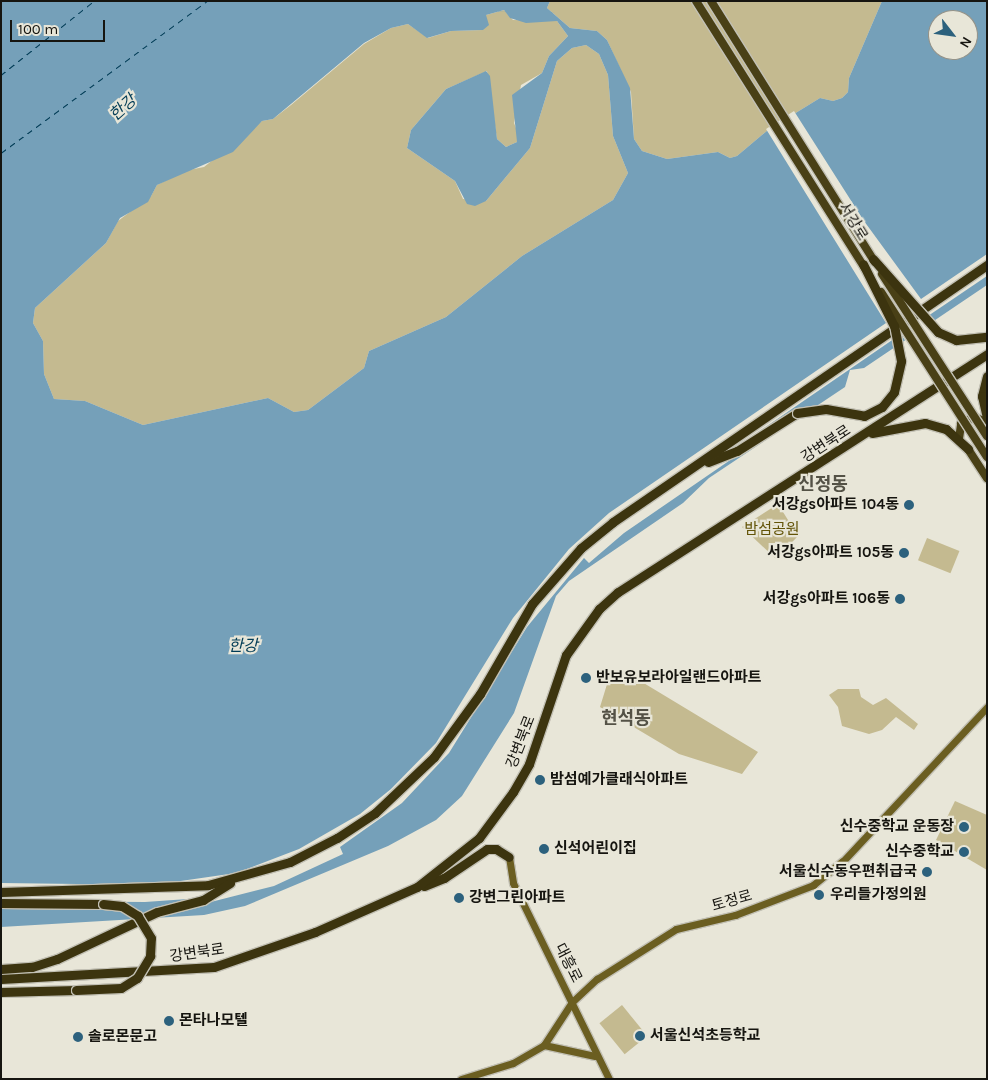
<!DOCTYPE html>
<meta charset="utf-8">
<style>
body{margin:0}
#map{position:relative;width:988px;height:1080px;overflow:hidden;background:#e8e6d8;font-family:Karla,"Noto Sans KR",sans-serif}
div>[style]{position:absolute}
.green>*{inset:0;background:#c4ba90;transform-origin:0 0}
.water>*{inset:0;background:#75a0b9}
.pier>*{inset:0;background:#e8e6d8}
.ferry>*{height:1px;margin-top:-0.5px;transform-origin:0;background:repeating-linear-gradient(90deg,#003b55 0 6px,transparent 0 11px)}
.roads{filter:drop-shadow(1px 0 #c2c0b4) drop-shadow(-1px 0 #c2c0b4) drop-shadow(0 1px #c2c0b4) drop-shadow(0 -1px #c2c0b4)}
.secondary>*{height:7px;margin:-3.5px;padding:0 3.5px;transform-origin:3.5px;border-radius:3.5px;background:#6b5e21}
.primary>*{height:8px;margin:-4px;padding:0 4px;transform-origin:4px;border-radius:4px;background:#494016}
.trunk>*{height:9px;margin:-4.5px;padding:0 4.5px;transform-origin:4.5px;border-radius:4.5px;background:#3c340f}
.bridges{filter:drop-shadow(1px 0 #c2c0b4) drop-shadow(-1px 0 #c2c0b4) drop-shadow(0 1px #c2c0b4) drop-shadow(0 -1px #c2c0b4)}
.primary-bridge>*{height:8px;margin:-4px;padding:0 4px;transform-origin:4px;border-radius:4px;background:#494016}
.trunk-bridge>*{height:9px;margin:-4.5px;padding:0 4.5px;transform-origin:4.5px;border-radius:4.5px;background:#3c340f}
.dots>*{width:14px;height:14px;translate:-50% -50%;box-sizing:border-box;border:2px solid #e8e6d8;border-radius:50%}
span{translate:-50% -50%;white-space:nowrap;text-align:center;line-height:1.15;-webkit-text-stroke:4.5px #e8e6d8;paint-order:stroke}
.street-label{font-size:15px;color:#161510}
.poi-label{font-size:15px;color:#161510;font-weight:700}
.right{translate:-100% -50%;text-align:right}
.left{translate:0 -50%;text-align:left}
.park-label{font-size:15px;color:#635408}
.water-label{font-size:16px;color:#003b55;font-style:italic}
.quarter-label{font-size:18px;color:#545246;font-weight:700}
.frame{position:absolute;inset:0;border:2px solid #161510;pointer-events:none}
.north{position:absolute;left:928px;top:10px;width:50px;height:50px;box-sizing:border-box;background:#e8e6d8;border:1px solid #949288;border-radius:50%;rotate:120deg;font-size:14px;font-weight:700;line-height:20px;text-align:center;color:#161510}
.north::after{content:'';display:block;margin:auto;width:18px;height:22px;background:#2c617d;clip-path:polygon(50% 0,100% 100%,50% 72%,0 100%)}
.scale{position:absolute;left:10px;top:20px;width:95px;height:22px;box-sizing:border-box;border:2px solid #161510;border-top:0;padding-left:6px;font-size:15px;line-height:18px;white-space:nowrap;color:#161510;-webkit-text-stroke:4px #e8e6d8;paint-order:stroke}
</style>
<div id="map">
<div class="green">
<div style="clip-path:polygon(550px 1px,882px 1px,849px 78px,848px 92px,842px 98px,833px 101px,820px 98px,768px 130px,737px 156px,730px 158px,718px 152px,667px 159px,642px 151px,634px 139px,631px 92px,607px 40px,597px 31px,570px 28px,547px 8px)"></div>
<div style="clip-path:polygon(504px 10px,513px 20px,557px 21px,568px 36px,549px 56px,542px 73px,521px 85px,514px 123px,519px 136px,517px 142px,506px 147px,497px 139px,487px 71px,446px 89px,411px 130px,407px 148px,455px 181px,463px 199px,486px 201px,530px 148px,557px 61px,572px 48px,586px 45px,599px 54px,608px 75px,613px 136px,628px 173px,613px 200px,522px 256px,446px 317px,369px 351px,364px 368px,308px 410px,294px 412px,268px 398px,143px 425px,85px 401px,54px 399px,44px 374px,43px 341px,33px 323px,35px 308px,106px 243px,118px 221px,151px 196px,157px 185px,184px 171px,204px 167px,262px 121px,273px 119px,291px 105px,364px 44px,391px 28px,408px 24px,428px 38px,451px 31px,483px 30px,486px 15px)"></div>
<div style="clip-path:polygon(778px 504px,798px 536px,776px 559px,742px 527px)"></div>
<div style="left:927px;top:538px;width:35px;height:24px;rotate:22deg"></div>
<div style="clip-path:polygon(620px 668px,642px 682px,758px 752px,742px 774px,679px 754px,600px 707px,608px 681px)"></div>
<div style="clip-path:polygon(838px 689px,859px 689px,861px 697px,873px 705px,886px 698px,918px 724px,914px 730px,896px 717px,882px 730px,869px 734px,842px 726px,838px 707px,829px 695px)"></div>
<div style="clip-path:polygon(955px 801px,987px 815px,987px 870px,936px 840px)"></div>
<div style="left:622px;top:1005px;width:40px;height:29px;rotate:51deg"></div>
</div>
<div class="water">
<div style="clip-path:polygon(evenodd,1px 1px,550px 1px,547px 8px,570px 28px,597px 31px,607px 40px,630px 88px,634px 139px,642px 151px,667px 159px,718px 152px,730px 158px,737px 156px,768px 130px,820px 98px,833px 101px,842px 98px,848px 92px,849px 78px,882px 1px,987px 1px,987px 285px,864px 368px,850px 370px,845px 387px,709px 478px,683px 503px,569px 581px,556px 596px,514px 713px,462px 796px,436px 820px,388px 846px,245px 906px,204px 915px,1px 927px,1px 1px,504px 10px,510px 18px,526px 23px,557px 21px,568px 36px,549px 56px,542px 73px,512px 95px,517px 142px,506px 147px,497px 139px,490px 76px,486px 71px,446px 89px,411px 130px,407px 148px,455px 181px,467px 204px,475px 206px,486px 201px,530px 148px,557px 61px,572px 48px,586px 45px,599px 54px,608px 75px,613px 136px,628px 173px,613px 200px,522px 256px,446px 317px,369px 351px,364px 368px,308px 410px,294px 412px,268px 398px,143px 425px,85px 401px,54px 399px,44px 374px,43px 341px,33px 323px,35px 308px,106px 243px,120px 218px,148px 202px,157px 185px,233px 152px,262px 121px,273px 119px,364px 43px,391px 28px,408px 24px,427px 38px,451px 31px,483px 30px,489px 25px,486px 15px,504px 10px,1px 1px,938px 20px,968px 20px,968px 50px,938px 50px,938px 20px)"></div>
</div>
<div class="pier">
<div style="clip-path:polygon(794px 111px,864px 221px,921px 299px,987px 254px,987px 276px,928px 316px,929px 326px,906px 342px,901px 334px,735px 448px,739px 454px,624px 533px,589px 563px,584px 558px,527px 627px,449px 753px,402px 803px,340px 847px,343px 854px,274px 886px,203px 904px,202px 898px,145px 902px,11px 901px,11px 908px,1px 908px,1px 883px,153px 885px,236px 873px,299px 849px,360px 814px,391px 789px,436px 743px,513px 618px,569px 549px,609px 513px,886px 323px,766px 129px)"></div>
</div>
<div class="ferry">
<div style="left:1px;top:75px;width:119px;rotate:-38.5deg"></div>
<div style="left:1px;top:153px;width:256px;rotate:-36.4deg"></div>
</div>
<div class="roads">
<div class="secondary">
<div style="left:509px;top:857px;width:26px;rotate:81deg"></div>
<div style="left:513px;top:883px;width:218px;rotate:63.9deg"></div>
<div style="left:544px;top:1045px;width:52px;rotate:12.2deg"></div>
<div style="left:461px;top:1079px;width:54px;rotate:-17.1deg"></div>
<div style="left:513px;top:1063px;width:36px;rotate:-30deg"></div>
<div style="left:544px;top:1045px;width:51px;rotate:-56.9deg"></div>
<div style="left:572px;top:1002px;width:34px;rotate:-43deg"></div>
<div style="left:597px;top:979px;width:93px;rotate:-32.3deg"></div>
<div style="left:676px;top:929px;width:61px;rotate:-13.3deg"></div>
<div style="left:735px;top:915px;width:84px;rotate:-21deg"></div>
<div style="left:813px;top:885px;width:38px;rotate:-39deg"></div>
<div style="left:843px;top:861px;width:211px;rotate:-46.9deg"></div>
</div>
<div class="primary">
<div style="left:959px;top:439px;width:15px;rotate:-82deg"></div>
<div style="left:961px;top:424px;width:14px;rotate:-30deg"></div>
<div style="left:973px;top:417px;width:15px;rotate:20deg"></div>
<div style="left:968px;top:449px;width:35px;rotate:57deg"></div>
</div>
<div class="trunk">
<div style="left:987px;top:376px;width:21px;rotate:104deg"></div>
<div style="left:982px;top:396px;width:23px;rotate:77deg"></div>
<div style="left:872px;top:433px;width:54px;rotate:-10.7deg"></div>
<div style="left:925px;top:423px;width:22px;rotate:16deg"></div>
<div style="left:946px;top:429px;width:30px;rotate:42deg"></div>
<div style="left:708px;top:462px;width:31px;rotate:-21deg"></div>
<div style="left:737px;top:451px;width:71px;rotate:-32.3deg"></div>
<div style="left:424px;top:886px;width:22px;rotate:-22deg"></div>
<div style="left:444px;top:878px;width:52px;rotate:-34deg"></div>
<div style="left:487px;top:849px;width:9px"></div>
<div style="left:496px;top:849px;width:15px;rotate:32deg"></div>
<div style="left:1px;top:892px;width:207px;rotate:-1.9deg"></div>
<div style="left:208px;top:885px;width:85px;rotate:-15.7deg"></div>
<div style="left:290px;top:862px;width:53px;rotate:-27.1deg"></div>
<div style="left:337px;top:838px;width:45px;rotate:-33.3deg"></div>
<div style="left:375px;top:813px;width:81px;rotate:-43.5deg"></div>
<div style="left:434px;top:757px;width:78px;rotate:-53.9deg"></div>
<div style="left:480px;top:694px;width:104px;rotate:-60deg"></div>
<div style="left:532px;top:604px;width:74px;rotate:-48.8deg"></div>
<div style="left:581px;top:548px;width:41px;rotate:-39.1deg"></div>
<div style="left:613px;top:522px;width:454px;rotate:-34.5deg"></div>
<div style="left:1px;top:903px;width:102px;rotate:0.6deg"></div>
<div style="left:1px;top:969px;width:31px;rotate:-4deg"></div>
<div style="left:32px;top:967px;width:26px;rotate:-18deg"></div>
<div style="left:57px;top:959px;width:110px;rotate:-25.2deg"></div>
<div style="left:157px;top:912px;width:48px;rotate:-14.6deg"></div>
<div style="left:203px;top:900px;width:32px;rotate:-32deg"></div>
<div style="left:1px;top:979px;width:213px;rotate:-3.2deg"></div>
<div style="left:214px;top:967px;width:107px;rotate:-19.1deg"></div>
<div style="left:315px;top:932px;width:111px;rotate:-23.8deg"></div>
<div style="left:417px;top:887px;width:79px;rotate:-38.3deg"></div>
<div style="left:479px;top:838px;width:57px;rotate:-53.5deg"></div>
<div style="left:513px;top:792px;width:32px;rotate:-60deg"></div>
<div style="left:529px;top:764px;width:115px;rotate:-71.3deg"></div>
<div style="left:566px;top:655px;width:57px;rotate:-54.3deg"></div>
<div style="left:599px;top:609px;width:25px;rotate:-42deg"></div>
<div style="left:618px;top:592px;width:439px;rotate:-32.8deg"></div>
<div style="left:1px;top:992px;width:75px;rotate:-1.5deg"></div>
</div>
</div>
<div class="bridges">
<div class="primary-bridge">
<div style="left:696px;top:1px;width:316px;rotate:57.7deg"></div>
<div style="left:711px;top:1px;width:308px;rotate:57.9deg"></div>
<div style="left:882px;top:274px;width:193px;rotate:57.1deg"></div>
<div style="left:881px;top:292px;width:196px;rotate:57.3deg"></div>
</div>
<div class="trunk-bridge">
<div style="left:873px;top:259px;width:98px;rotate:48.3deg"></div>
<div style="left:938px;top:332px;width:20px;rotate:24deg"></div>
<div style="left:956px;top:340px;width:31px;rotate:-6deg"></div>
<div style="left:797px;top:413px;width:29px;rotate:-8deg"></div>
<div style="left:826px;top:409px;width:39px;rotate:10deg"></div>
<div style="left:864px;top:416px;width:20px;rotate:-27deg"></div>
<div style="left:882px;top:407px;width:19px;rotate:-51deg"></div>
<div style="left:894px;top:392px;width:32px;rotate:-77deg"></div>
<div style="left:901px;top:361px;width:36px;rotate:-101deg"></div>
<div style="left:894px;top:326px;width:69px;rotate:-116.6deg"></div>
<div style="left:76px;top:990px;width:45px;rotate:-2.5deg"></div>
<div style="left:121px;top:988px;width:19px;rotate:-32deg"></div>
<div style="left:137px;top:978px;width:26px;rotate:-59deg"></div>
<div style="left:150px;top:956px;width:18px;rotate:-87deg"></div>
<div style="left:151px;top:938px;width:26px;rotate:-121deg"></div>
<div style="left:138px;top:916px;width:19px;rotate:-148deg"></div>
<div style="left:122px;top:906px;width:19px;rotate:-174deg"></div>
</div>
</div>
<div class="dots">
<div style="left:909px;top:505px;background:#2c617d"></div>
<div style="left:904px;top:553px;background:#2c617d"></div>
<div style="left:900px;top:599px;background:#2c617d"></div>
<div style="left:586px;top:678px;background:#2c617d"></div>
<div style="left:540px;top:780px;background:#2c617d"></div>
<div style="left:964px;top:827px;background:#2c617d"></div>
<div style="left:544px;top:849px;background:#2c617d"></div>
<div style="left:964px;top:852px;background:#2c617d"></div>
<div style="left:927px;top:872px;background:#2c617d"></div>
<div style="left:819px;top:895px;background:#2c617d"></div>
<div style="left:459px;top:898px;background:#2c617d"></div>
<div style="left:169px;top:1021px;background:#2c617d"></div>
<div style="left:640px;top:1036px;background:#2c617d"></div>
<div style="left:78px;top:1037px;background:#2c617d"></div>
</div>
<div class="street-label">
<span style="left:853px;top:222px;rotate:58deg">서강로</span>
<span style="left:826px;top:444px;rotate:-33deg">강변북로</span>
<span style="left:521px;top:742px;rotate:-69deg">강변북로</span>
<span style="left:732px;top:901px;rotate:-16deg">토정로</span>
<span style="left:197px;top:953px;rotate:-8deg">강변북로</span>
<span style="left:568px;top:963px;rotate:63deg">대흥로</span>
</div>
<div class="poi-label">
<span class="right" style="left:899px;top:505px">서강gs아파트 104동</span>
<span class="right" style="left:894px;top:553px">서강gs아파트 105동</span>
<span class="right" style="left:890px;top:599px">서강gs아파트 106동</span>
<span class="left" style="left:596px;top:678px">반보유보라아일랜드아파트</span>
<span class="left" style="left:550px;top:780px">밤섬예가클래식아파트</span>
<span class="right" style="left:954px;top:827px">신수중학교 운동장</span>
<span class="left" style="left:554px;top:849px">신석어린이집</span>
<span class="right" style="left:954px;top:852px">신수중학교</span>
<span class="right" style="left:917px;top:872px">서울신수동우편취급국</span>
<span class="left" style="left:830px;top:895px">우리들가정의원</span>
<span class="left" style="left:469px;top:898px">강변그린아파트</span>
<span class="left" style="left:179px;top:1021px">몬타나모텔</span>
<span class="left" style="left:650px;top:1036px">서울신석초등학교</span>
<span class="left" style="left:88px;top:1037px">솔로몬문고</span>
</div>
<div class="park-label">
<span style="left:772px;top:530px">밤섬공원</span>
</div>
<div class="water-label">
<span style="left:123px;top:108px;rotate:-42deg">한강</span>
<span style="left:243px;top:646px">한강</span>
</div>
<div class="quarter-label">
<span style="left:823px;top:484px">신정동</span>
<span style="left:626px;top:718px">현석동</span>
</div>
<div class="frame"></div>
<div class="north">N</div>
<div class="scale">100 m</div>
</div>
